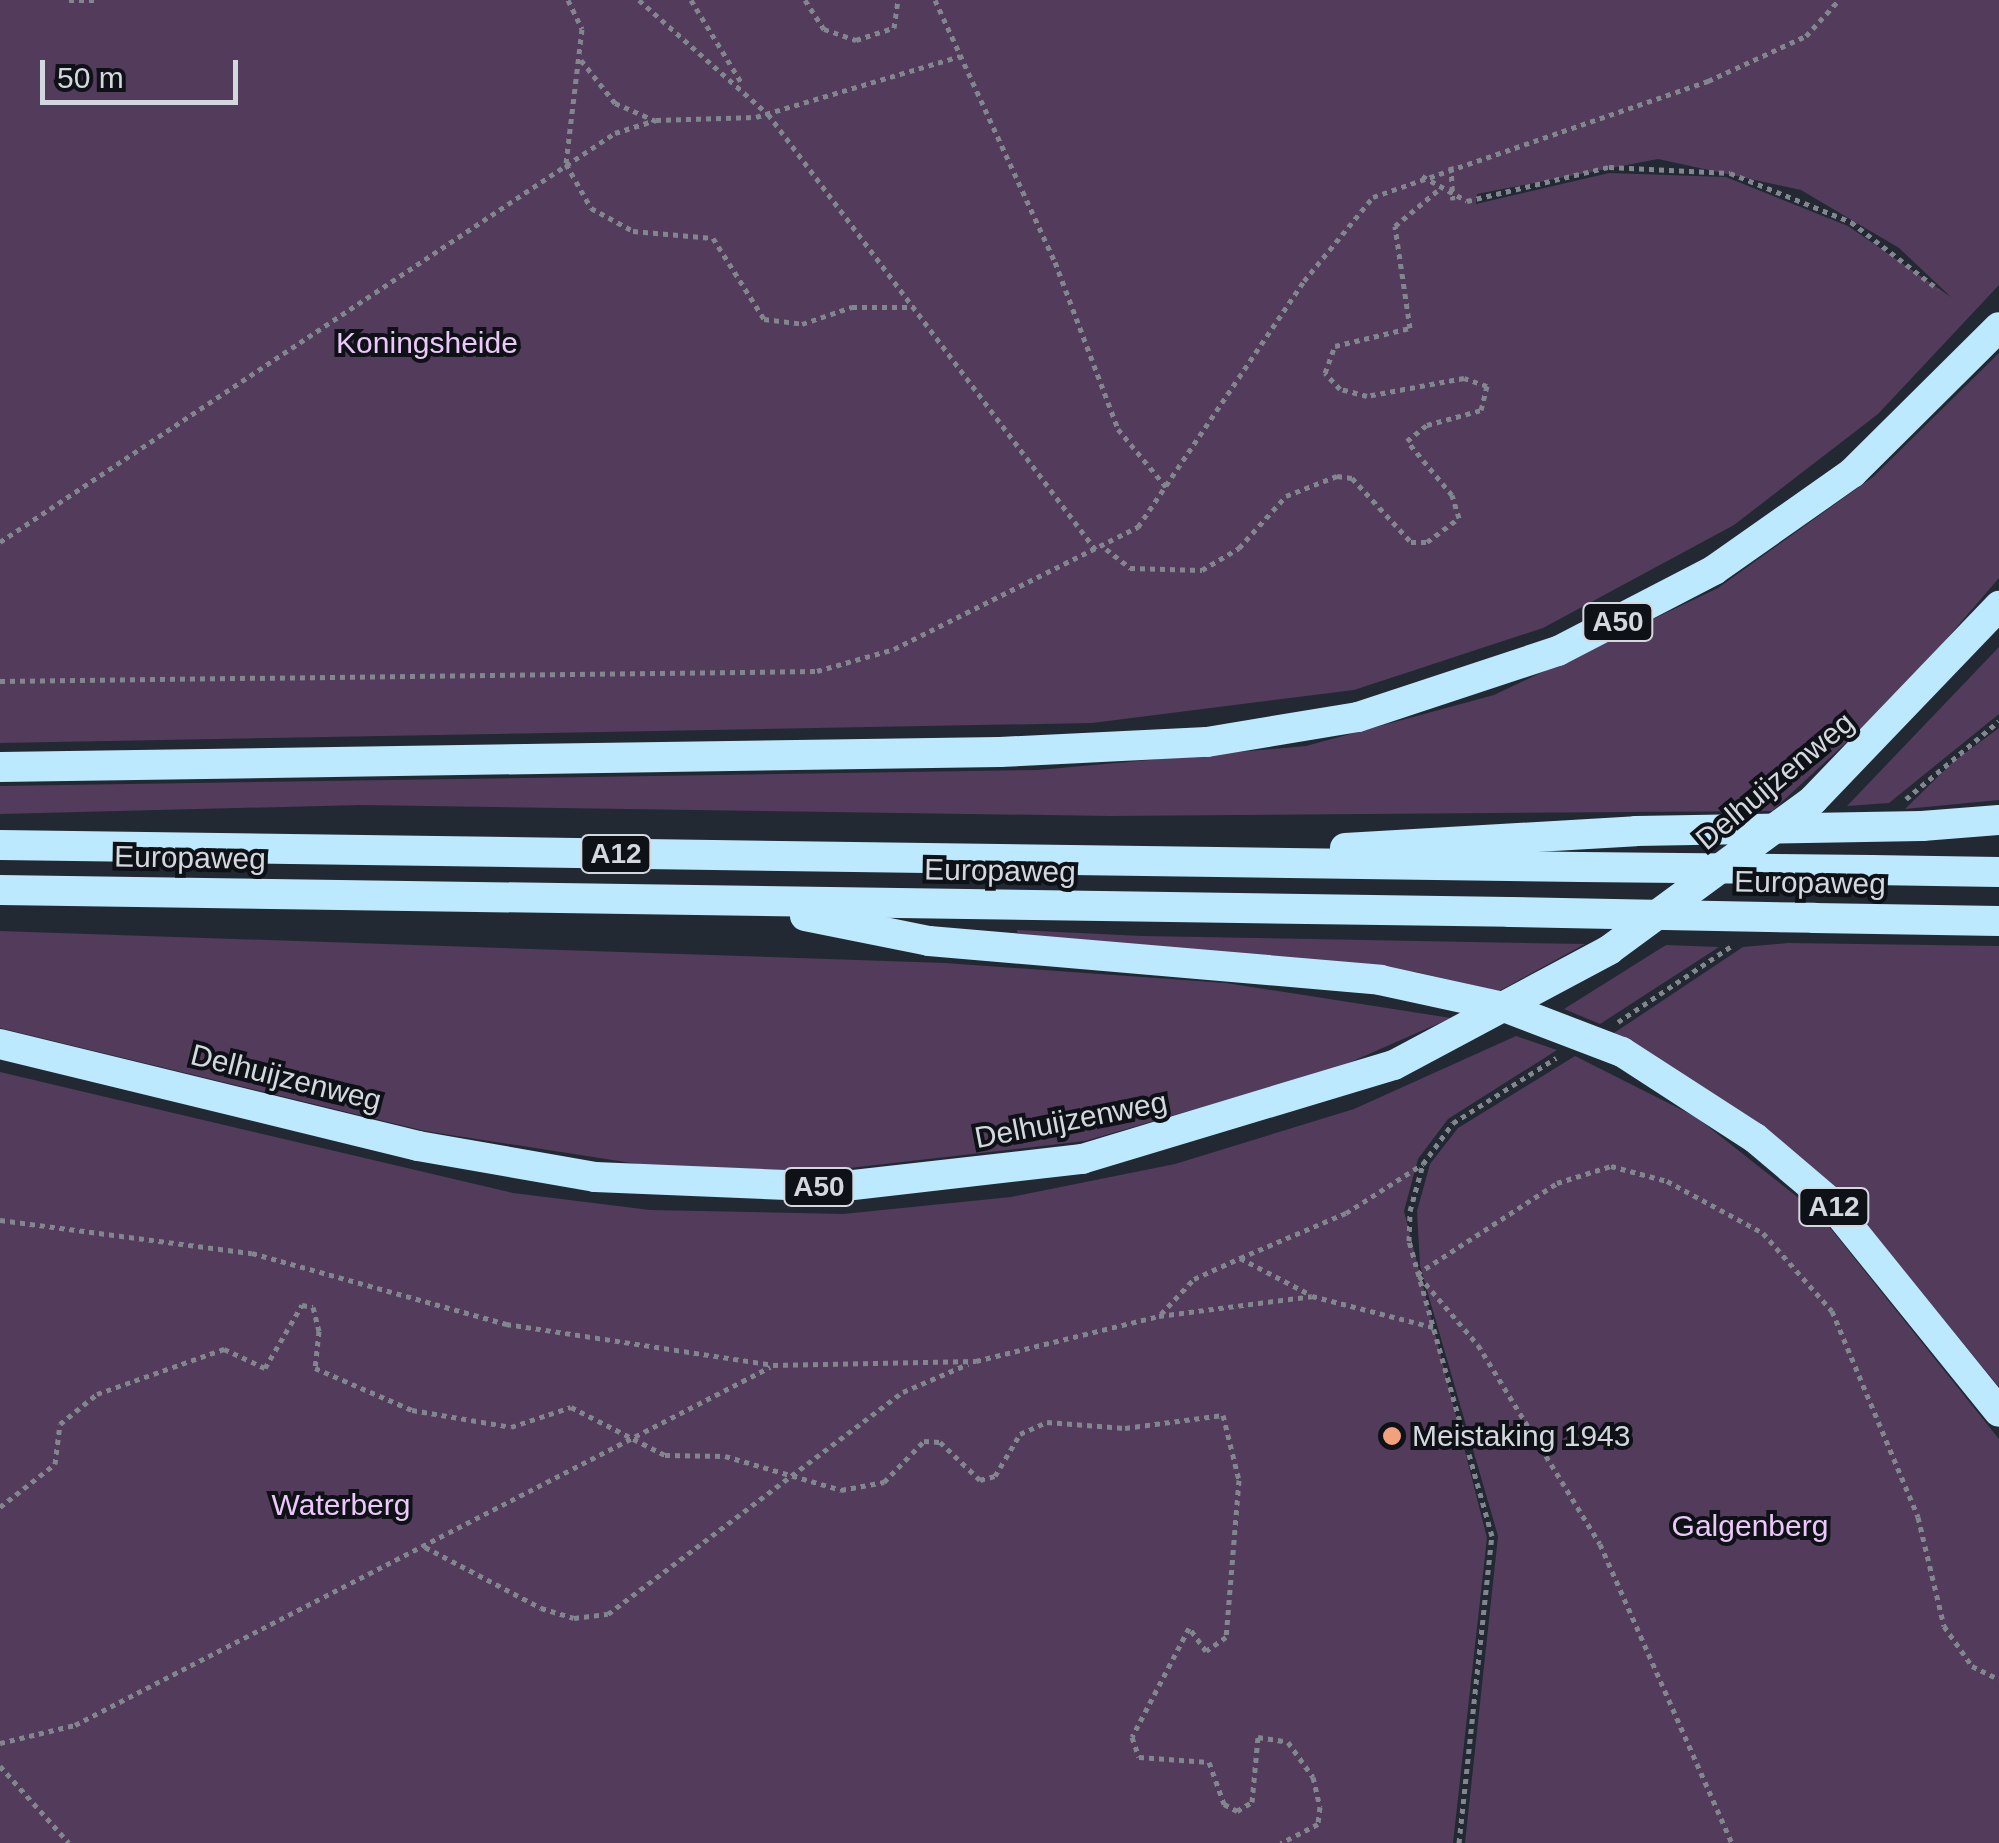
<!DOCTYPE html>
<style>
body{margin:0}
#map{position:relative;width:1999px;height:1843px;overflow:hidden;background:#222933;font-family:Helvetica,sans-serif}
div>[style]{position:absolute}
.green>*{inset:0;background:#533b5b}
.path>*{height:5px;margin-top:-2.5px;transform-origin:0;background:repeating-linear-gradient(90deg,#82878f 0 5px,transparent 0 10px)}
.highway>*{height:30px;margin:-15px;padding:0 15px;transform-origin:15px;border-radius:15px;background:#bce9fe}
.highway-bridge>*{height:30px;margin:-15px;padding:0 15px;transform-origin:15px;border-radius:15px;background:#bce9fe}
.dots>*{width:28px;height:28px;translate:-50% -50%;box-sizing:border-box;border:5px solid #0e1116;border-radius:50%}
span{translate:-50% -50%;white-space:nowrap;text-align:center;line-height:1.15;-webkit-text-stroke:8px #0e1116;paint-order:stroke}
.shield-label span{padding:2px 8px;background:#0e1116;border:2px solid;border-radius:8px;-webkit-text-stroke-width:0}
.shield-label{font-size:28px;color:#d3d7de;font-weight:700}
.park-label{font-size:30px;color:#ecc7f9}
.street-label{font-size:30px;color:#d3d7de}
.poi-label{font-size:30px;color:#d3d7de}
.left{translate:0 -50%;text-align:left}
.scale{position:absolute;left:40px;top:60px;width:198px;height:45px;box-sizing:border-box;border:5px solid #d3d7de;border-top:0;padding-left:12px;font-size:30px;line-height:35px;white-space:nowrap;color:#d3d7de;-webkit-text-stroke:8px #0e1116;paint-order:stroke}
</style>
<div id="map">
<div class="green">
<div style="clip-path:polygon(evenodd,0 0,1999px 0,1999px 285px,1878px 414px,1734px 525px,1543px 628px,1354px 690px,1092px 723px,0 743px,0 0,1658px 159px,1801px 190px,1899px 248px,1951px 297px,1848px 226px,1726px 177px,1609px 173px,1476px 204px,1477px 194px,1658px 159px)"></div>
<div style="clip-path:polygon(1999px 353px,1999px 578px,1900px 693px,1772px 811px,1110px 816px,361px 805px,0 814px,0 786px,1038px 770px,1306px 746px,1494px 695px,1718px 588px,1873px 477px)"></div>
<div style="clip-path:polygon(1999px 647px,1999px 714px,1889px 803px,1847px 806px)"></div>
<div style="clip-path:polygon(1999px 728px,1999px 800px,1905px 809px,1953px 762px)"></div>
<div style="clip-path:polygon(1017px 930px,1142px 936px,1585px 944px,1499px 991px,1416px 972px,1018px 938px)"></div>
<div style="clip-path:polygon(0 931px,945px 963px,1226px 983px,1451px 1018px,1337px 1068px,1085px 1141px,823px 1171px,651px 1166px,425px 1131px,0 1028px)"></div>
<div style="clip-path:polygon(1788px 943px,1999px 946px,1999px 1387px,1836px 1188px,1756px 1121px,1614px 1033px,1743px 947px)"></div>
<div style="clip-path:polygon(1666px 945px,1719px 947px,1600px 1024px,1564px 1009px)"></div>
<div style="clip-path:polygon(1516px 1036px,1557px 1050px,1448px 1119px,1418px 1159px,1404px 1211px,1487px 1538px,1453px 1843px,0 1843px,0 1072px,513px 1193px,650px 1210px,843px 1214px,1011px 1197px,1175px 1164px,1354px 1109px)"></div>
<div style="clip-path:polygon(1575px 1056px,1696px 1117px,1819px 1214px,1999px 1439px,1999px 1843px,1465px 1843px,1498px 1536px,1420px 1266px,1417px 1211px,1430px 1164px,1458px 1128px)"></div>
</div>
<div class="path">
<div style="left:69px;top:0;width:29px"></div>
<div style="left:568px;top:0;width:32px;rotate:64deg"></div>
<div style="left:582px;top:29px;width:136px;rotate:96.8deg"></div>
<div style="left:566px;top:164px;width:51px;rotate:60.4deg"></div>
<div style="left:591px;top:208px;width:48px;rotate:28.7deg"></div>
<div style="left:633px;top:231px;width:80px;rotate:5deg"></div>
<div style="left:713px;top:238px;width:96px;rotate:57.8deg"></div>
<div style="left:764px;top:319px;width:38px;rotate:7deg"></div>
<div style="left:802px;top:324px;width:53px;rotate:-18.8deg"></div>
<div style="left:852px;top:307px;width:61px"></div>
<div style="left:639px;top:0;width:172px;rotate:41.5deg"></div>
<div style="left:768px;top:114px;width:549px;rotate:53.07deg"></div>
<div style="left:691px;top:0;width:96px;rotate:58.6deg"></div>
<div style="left:805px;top:0;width:35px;rotate:57deg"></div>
<div style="left:824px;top:29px;width:34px;rotate:19deg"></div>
<div style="left:856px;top:40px;width:40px;rotate:-18deg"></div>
<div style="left:894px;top:28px;width:28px;rotate:-82deg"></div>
<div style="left:935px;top:0;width:288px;rotate:65.4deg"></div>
<div style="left:1055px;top:262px;width:178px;rotate:69.3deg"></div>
<div style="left:1118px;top:429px;width:77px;rotate:50.3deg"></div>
<div style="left:581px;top:60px;width:55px;rotate:51.7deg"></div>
<div style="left:615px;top:103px;width:43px;rotate:23.6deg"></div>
<div style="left:1451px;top:166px;width:34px;rotate:87deg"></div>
<div style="left:1422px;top:176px;width:51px;rotate:29.1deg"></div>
<div style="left:1467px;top:201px;width:146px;rotate:-13.5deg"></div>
<div style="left:1609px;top:167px;width:121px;rotate:2.8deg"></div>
<div style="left:1730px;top:173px;width:131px;rotate:22deg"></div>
<div style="left:1851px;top:222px;width:110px;rotate:37.6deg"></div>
<div style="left:0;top:542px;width:739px;rotate:-33.63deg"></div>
<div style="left:615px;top:133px;width:43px;rotate:-17.6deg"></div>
<div style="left:656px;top:120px;width:100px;rotate:-1.7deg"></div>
<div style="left:756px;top:117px;width:213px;rotate:-16.6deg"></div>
<div style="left:1106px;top:549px;width:31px;rotate:38deg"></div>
<div style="left:1130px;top:568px;width:72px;rotate:1.6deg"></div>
<div style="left:1202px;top:570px;width:43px;rotate:-30.7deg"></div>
<div style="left:1239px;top:548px;width:70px;rotate:-47.9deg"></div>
<div style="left:1286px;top:496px;width:55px;rotate:-21.4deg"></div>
<div style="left:1337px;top:476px;width:15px;rotate:8deg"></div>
<div style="left:1352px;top:478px;width:87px;rotate:47.3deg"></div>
<div style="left:1411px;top:542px;width:16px"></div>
<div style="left:1427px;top:542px;width:40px;rotate:-37deg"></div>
<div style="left:1459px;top:518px;width:24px;rotate:-107deg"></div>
<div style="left:1452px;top:495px;width:70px;rotate:-129.8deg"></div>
<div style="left:1407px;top:441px;width:26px;rotate:-39deg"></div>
<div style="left:1427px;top:425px;width:56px;rotate:-15.5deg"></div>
<div style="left:1481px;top:410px;width:25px;rotate:-76deg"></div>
<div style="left:1487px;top:386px;width:24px;rotate:-161deg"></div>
<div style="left:1464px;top:378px;width:99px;rotate:169.5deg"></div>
<div style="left:1367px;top:396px;width:28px;rotate:-165deg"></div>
<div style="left:1340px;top:389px;width:22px;rotate:-133deg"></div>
<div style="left:1325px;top:373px;width:29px;rotate:-70deg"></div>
<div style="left:1335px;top:346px;width:77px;rotate:-13.5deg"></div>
<div style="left:1410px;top:328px;width:103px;rotate:-98.4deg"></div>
<div style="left:1395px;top:226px;width:55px;rotate:-39.8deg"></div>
<div style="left:0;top:681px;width:817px;rotate:-0.7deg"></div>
<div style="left:817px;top:671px;width:80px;rotate:-15.9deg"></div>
<div style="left:894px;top:649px;width:273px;rotate:-26.6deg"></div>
<div style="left:1138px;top:527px;width:297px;rotate:-56deg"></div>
<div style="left:1304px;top:281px;width:109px;rotate:-50.6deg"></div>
<div style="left:1373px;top:197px;width:355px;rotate:-19.1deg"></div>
<div style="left:1708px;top:81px;width:108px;rotate:-24.7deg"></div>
<div style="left:1806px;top:36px;width:49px;rotate:-47.5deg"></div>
<div style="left:1906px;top:799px;width:121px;rotate:-40deg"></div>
<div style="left:1618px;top:1022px;width:138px;rotate:-33.8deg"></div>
<div style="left:0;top:1220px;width:254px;rotate:7.5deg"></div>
<div style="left:252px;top:1253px;width:264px;rotate:15.6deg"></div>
<div style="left:506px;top:1324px;width:270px;rotate:8.7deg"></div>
<div style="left:773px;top:1365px;width:203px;rotate:-1.1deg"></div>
<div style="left:976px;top:1361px;width:188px;rotate:-13.8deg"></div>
<div style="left:1159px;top:1316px;width:154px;rotate:-7.4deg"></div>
<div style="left:1312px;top:1296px;width:125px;rotate:14.4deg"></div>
<div style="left:1240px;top:1258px;width:115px;rotate:-23deg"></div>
<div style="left:1346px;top:1213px;width:91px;rotate:-32.5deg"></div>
<div style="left:1417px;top:1274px;width:167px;rotate:-33deg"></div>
<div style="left:1557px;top:1183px;width:57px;rotate:-17.5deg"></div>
<div style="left:1611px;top:1166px;width:58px;rotate:15deg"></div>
<div style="left:1667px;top:1181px;width:109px;rotate:28.4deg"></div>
<div style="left:1763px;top:1233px;width:104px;rotate:48.5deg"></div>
<div style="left:1832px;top:1311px;width:223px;rotate:67.3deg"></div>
<div style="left:1918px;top:1517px;width:112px;rotate:76.6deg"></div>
<div style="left:1944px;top:1626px;width:49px;rotate:55deg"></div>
<div style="left:1972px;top:1666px;width:30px;rotate:26deg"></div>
<div style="left:1419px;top:1276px;width:91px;rotate:49.5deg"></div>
<div style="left:1478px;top:1345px;width:233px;rotate:58.5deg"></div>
<div style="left:1600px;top:1544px;width:327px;rotate:66.2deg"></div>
<div style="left:1161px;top:1314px;width:48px;rotate:-46.7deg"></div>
<div style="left:1194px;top:1279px;width:51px;rotate:-24.5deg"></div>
<div style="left:1240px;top:1258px;width:80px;rotate:27.5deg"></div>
<div style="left:0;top:1507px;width:70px;rotate:-38deg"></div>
<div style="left:55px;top:1464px;width:40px;rotate:-82.9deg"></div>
<div style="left:60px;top:1424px;width:48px;rotate:-39deg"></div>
<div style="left:97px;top:1394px;width:135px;rotate:-19.5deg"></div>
<div style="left:224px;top:1349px;width:45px;rotate:24.9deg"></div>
<div style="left:265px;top:1368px;width:73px;rotate:-59.6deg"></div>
<div style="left:302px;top:1305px;width:11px;rotate:10deg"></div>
<div style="left:313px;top:1307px;width:25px;rotate:76deg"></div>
<div style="left:319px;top:1331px;width:37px;rotate:96deg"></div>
<div style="left:315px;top:1368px;width:106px;rotate:23.4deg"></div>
<div style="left:412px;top:1410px;width:100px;rotate:9.7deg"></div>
<div style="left:511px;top:1427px;width:63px;rotate:-18.4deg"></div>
<div style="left:571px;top:1407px;width:106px;rotate:27.1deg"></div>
<div style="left:665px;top:1455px;width:60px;rotate:1deg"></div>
<div style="left:725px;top:1456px;width:121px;rotate:16.3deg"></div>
<div style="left:841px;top:1490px;width:44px;rotate:-10.5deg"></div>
<div style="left:884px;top:1482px;width:57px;rotate:-45.7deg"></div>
<div style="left:924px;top:1441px;width:16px;rotate:4deg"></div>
<div style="left:940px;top:1442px;width:55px;rotate:43.5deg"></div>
<div style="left:980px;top:1480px;width:16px;rotate:-15deg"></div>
<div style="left:995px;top:1476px;width:49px;rotate:-59.2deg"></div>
<div style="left:1020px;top:1434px;width:30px;rotate:-24deg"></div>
<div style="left:1047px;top:1422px;width:78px;rotate:4.4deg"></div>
<div style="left:1125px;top:1428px;width:99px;rotate:-7.6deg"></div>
<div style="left:1223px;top:1415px;width:67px;rotate:76.2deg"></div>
<div style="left:1239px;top:1480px;width:158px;rotate:94.7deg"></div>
<div style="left:1226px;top:1637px;width:24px;rotate:145deg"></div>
<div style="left:1206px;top:1651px;width:29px;rotate:-126deg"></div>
<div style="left:1189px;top:1628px;width:123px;rotate:117.6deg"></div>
<div style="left:1132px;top:1737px;width:21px;rotate:71deg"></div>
<div style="left:1139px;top:1757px;width:70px;rotate:4.1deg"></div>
<div style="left:1209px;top:1762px;width:45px;rotate:70.3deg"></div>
<div style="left:1224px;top:1804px;width:15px;rotate:28deg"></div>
<div style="left:1237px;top:1811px;width:17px;rotate:-31deg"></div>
<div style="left:1252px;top:1802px;width:65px;rotate:-84.7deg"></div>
<div style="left:1258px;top:1737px;width:30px;rotate:9deg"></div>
<div style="left:1288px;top:1742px;width:43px;rotate:54.5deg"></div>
<div style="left:1313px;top:1777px;width:31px;rotate:77deg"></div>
<div style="left:1320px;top:1807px;width:17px;rotate:97deg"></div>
<div style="left:1318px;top:1824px;width:42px;rotate:152.8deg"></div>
<div style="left:425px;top:1547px;width:131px;rotate:27.7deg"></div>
<div style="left:541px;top:1608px;width:34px;rotate:17deg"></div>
<div style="left:574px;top:1618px;width:34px;rotate:-7deg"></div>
<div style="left:608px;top:1614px;width:369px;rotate:-37deg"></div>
<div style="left:903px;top:1392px;width:71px;rotate:-23.3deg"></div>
<div style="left:0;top:1743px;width:77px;rotate:-13.5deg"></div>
<div style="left:75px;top:1725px;width:782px;rotate:-27.25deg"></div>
<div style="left:0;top:1766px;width:103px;rotate:48.1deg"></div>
<div style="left:1459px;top:1843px;width:309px;rotate:-83.9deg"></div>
<div style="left:1492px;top:1536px;width:306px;rotate:-105.7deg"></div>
<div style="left:1409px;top:1241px;width:30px;rotate:-88deg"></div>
<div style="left:1410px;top:1211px;width:49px;rotate:-74.5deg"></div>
<div style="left:1423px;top:1164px;width:51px;rotate:-53.8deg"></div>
<div style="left:1453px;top:1123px;width:122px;rotate:-32.3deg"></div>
</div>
<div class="highway">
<div style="left:0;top:767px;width:1000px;rotate:-0.86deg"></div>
<div style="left:1000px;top:752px;width:207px;rotate:-2.8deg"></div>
<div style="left:1207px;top:742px;width:153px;rotate:-9.4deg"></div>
<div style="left:1358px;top:717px;width:211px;rotate:-18.3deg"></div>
<div style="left:1558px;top:651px;width:176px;rotate:-27.4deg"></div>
<div style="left:1714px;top:570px;width:169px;rotate:-35.1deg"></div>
<div style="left:1852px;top:473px;width:207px;rotate:-44.8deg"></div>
<div style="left:1922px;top:826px;width:77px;rotate:-4.5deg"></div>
<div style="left:0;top:845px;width:1581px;rotate:0.8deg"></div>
<div style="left:1345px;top:848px;width:291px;rotate:-3.3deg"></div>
<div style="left:1871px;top:870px;width:128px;rotate:0.9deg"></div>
<div style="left:0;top:890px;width:1510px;rotate:0.83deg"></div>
<div style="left:805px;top:916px;width:126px;rotate:11.4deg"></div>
<div style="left:929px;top:941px;width:453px;rotate:4.9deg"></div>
<div style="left:1814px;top:918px;width:185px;rotate:0.9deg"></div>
<div style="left:0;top:1044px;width:430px;rotate:13.7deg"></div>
<div style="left:418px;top:1146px;width:180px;rotate:9.9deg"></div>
<div style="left:595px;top:1177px;width:241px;rotate:2.4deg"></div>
<div style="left:836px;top:1187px;width:248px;rotate:-6.5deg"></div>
<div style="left:1082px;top:1159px;width:326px;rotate:-16.8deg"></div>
<div style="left:1394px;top:1065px;width:244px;rotate:-28.1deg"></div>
<div style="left:1609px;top:950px;width:253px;rotate:-36.3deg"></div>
<div style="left:1813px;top:800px;width:269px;rotate:-46.2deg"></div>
<div style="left:1622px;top:1052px;width:158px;rotate:32.9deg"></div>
<div style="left:1755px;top:1138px;width:96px;rotate:40.3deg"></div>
<div style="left:1828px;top:1200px;width:272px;rotate:51.1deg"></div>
</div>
<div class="highway-bridge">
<div style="left:1636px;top:831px;width:286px;rotate:-1deg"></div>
<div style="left:1581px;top:867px;width:290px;rotate:0.6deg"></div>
<div style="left:1510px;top:912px;width:304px;rotate:1.1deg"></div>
<div style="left:1380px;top:980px;width:127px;rotate:12.3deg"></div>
<div style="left:1504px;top:1007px;width:126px;rotate:20.9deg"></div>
</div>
<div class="dots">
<div style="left:1392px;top:1436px;background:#f1a17c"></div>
</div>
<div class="shield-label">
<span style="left:1618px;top:622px">A50</span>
<span style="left:616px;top:854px">A12</span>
<span style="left:819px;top:1187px">A50</span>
<span style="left:1834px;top:1207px">A12</span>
</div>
<div class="park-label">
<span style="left:427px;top:343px">Koningsheide</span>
<span style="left:341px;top:1505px">Waterberg</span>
<span style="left:1750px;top:1526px">Galgenberg</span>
</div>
<div class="street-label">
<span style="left:1775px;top:781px;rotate:-40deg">Delhuijzenweg</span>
<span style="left:190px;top:858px;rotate:1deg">Europaweg</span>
<span style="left:1000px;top:871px;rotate:1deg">Europaweg</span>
<span style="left:1810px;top:883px;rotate:1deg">Europaweg</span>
<span style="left:286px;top:1078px;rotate:14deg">Delhuijzenweg</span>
<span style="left:1071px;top:1120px;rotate:-11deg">Delhuijzenweg</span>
</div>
<div class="poi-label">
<span class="left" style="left:1412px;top:1436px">Meistaking 1943</span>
</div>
<div class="scale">50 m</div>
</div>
